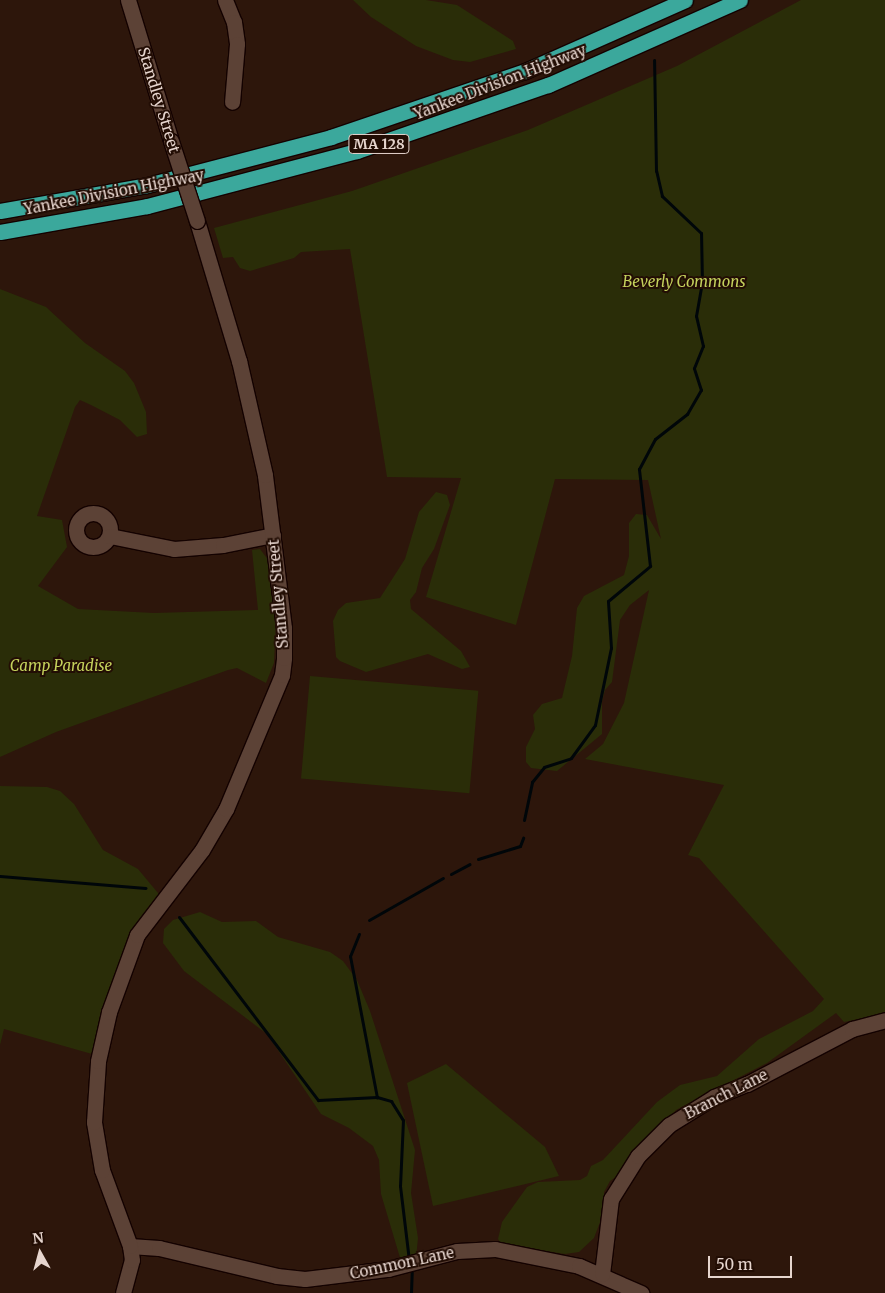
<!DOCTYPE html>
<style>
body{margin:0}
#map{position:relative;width:885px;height:1293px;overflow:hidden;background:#2d160b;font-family:Merriweather,serif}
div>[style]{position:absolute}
.green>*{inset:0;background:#2a2d08;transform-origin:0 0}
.stream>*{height:3px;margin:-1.5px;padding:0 1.5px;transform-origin:1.5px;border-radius:1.5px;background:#000609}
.roads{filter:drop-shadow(1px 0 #140200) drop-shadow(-1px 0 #140200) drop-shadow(0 1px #140200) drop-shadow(0 -1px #140200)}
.minor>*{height:15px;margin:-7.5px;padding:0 7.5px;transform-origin:7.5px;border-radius:7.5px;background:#5c4236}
.minor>.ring{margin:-7.5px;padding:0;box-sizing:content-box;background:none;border:15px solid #5c4236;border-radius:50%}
.highway>*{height:15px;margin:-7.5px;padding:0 7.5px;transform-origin:7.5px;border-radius:7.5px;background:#3ba89c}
.bridges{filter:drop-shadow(1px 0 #140200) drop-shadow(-1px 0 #140200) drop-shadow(0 1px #140200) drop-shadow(0 -1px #140200)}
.minor-bridge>*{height:15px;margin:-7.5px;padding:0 7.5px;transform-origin:7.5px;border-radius:7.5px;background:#5c4236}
span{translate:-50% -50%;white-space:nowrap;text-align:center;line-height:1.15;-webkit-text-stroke:4px #220d04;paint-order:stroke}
.shield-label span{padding:1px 4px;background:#220d04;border:1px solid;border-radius:4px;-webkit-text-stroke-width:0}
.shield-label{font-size:14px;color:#e6d5ce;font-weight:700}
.street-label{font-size:15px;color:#e6d5ce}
.park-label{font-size:15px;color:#c4d15c;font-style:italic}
.north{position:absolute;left:15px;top:1228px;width:50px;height:50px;-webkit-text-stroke:4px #220d04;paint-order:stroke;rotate:353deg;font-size:14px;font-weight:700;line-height:20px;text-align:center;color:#e6d5ce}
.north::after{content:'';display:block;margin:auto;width:18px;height:22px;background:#e6d5ce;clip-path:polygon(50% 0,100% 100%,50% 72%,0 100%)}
.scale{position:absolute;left:708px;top:1256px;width:84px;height:22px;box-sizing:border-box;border:2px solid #e6d5ce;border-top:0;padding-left:6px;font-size:15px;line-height:18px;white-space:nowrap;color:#e6d5ce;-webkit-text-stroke:4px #220d04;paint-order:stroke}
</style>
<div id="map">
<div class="green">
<div style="clip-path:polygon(353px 0,426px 0,457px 5px,513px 41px,516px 49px,470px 62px,453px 60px,416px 46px,371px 17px)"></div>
<div style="clip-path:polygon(801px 0,885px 0,885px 1014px,844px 1022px,836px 1013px,767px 1063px,676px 1110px,626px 1170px,610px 1181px,604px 1192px,605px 1209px,594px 1238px,579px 1252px,565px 1254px,501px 1244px,498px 1239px,502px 1222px,527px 1187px,538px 1182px,580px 1180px,587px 1176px,591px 1166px,603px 1160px,657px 1102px,680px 1085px,717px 1076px,759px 1039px,813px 1011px,824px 999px,699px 858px,688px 855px,724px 785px,585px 759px,603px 744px,624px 703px,649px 590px,630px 605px,620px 620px,612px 682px,605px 690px,602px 702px,602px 734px,557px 771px,531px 768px,526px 762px,526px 747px,535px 729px,533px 715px,542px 704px,562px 698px,572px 656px,577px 608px,584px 596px,624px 575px,629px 556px,629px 523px,636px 514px,647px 515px,661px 539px,648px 480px,555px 479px,516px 625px,426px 597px,461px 478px,387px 477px,350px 249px,301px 252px,294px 258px,250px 271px,240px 268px,233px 257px,223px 258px,214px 228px,352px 191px,528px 130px,677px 66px)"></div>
<div style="clip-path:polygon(0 289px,46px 307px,85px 343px,125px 371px,134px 383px,146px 412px,147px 434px,137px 437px,120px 420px,91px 405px,80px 400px,75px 407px,37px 516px,62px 520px,67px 547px,38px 586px,78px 609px,154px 613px,258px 610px,252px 550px,260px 549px,269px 561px,276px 622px,274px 663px,266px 683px,237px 668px,228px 670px,56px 732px,0 757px)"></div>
<div style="clip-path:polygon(436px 492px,447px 495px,450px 505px,434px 549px,422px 568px,416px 592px,410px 600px,411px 609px,461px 651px,470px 667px,462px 669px,428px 654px,366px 672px,340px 661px,336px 657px,333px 621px,338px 610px,346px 603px,380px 598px,405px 559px,419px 512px)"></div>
<div style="left:310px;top:676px;width:169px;height:103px;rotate:5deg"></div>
<div style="clip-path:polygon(0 786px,47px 787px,60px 791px,74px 804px,103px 850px,138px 869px,158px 893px,158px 901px,109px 995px,92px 1054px,4px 1029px,0 1045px)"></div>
<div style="clip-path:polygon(200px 912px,222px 922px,256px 921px,278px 937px,330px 952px,343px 961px,357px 980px,370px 1011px,415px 1150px,411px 1193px,418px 1238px,416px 1258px,401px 1261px,381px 1194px,379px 1160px,373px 1146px,349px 1128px,321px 1114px,267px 1034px,184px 971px,163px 943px,164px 929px,173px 920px)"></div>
<div style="clip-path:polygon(446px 1064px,545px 1147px,559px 1176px,433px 1206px,407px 1083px)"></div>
</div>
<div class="stream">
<div style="left:524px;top:820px;width:39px;rotate:-78deg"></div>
<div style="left:532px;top:782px;width:19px;rotate:-51deg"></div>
<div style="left:544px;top:767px;width:28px;rotate:-18deg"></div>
<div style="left:571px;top:758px;width:41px;rotate:-54deg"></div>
<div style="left:595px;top:725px;width:79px;rotate:-78.3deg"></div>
<div style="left:611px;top:648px;width:47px;rotate:-93.7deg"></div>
<div style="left:608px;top:601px;width:55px;rotate:-39.8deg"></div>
<div style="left:650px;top:566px;width:98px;rotate:-96.5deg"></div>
<div style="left:639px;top:469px;width:34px;rotate:-62deg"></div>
<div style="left:655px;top:439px;width:41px;rotate:-38deg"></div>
<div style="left:687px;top:414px;width:28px;rotate:-60deg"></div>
<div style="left:701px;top:390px;width:23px;rotate:-108deg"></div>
<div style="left:694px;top:368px;width:24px;rotate:-68deg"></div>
<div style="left:703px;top:346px;width:31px;rotate:-103deg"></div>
<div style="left:696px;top:316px;width:34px;rotate:-80deg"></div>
<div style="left:702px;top:283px;width:50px;rotate:-91.1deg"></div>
<div style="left:701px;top:233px;width:54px;rotate:-136.5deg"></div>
<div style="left:662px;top:196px;width:26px;rotate:-103deg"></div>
<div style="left:656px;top:171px;width:111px;rotate:-91deg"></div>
<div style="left:478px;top:859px;width:44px;rotate:-17.2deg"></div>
<div style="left:520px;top:846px;width:9px;rotate:-69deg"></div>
<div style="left:451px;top:874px;width:21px;rotate:-28deg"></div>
<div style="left:0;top:876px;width:146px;rotate:4.7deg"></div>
<div style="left:179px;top:917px;width:230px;rotate:52.8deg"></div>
<div style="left:318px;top:1100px;width:59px;rotate:-2.9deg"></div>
<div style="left:377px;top:1097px;width:15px;rotate:16deg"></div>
<div style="left:391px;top:1101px;width:22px;rotate:58deg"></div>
<div style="left:403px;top:1120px;width:66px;rotate:92.6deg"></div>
<div style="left:400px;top:1186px;width:75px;rotate:83.1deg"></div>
<div style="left:369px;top:920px;width:85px;rotate:-29.6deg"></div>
<div style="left:359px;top:934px;width:24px;rotate:112deg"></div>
<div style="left:350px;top:956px;width:144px;rotate:79.2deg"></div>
<div style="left:411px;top:1293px;width:25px;rotate:-88deg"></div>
</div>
<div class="roads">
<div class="minor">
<div style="left:128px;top:0;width:147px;rotate:73deg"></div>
<div style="left:225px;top:0;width:24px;rotate:68deg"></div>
<div style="left:234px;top:22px;width:22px;rotate:82deg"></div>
<div style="left:237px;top:44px;width:58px;rotate:94.9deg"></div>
<div class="ring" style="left:76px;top:513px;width:19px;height:19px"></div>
<div style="left:110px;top:536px;width:65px;rotate:11.5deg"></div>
<div style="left:174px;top:549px;width:49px;rotate:-4.7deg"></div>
<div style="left:223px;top:545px;width:51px;rotate:-11.3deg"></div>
<div style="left:130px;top:1246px;width:29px;rotate:4deg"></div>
<div style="left:159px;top:1248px;width:121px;rotate:13.3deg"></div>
<div style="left:277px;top:1276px;width:28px;rotate:6deg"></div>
<div style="left:305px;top:1279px;width:84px;rotate:-6.9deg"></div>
<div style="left:388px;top:1269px;width:71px;rotate:-14.6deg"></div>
<div style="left:457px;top:1251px;width:38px;rotate:-3deg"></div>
<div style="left:495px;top:1249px;width:86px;rotate:11.4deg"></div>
<div style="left:579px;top:1266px;width:68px;rotate:23.5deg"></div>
<div style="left:602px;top:1274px;width:76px;rotate:-83.2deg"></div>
<div style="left:611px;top:1199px;width:51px;rotate:-57.9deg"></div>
<div style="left:638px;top:1156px;width:44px;rotate:-45deg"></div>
<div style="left:669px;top:1125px;width:53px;rotate:-31.9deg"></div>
<div style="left:714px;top:1097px;width:35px;rotate:-22deg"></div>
<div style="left:747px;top:1084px;width:119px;rotate:-27.6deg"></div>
<div style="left:852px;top:1029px;width:34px;rotate:-15deg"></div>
<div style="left:123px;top:1293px;width:34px;rotate:-75deg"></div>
<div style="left:132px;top:1260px;width:14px;rotate:-98deg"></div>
<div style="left:130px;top:1246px;width:81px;rotate:-110.2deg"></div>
<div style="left:102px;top:1170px;width:49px;rotate:-99.5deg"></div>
<div style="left:94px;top:1122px;width:61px;rotate:-86.2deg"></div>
<div style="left:98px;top:1061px;width:50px;rotate:-77.3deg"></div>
<div style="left:109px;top:1012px;width:82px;rotate:-70deg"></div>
<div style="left:137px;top:935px;width:107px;rotate:-52.6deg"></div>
<div style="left:202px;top:850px;width:48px;rotate:-59.7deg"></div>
<div style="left:226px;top:809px;width:145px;rotate:-67.3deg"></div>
<div style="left:282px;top:675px;width:17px;rotate:-83deg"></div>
<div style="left:284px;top:658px;width:30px;rotate:-90deg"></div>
<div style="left:284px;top:628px;width:154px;rotate:-97.1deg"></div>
<div style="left:265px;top:475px;width:117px;rotate:-102.8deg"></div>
<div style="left:239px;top:361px;width:146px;rotate:-106.7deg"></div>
</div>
<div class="highway">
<div style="left:0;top:211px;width:149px;rotate:-10deg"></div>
<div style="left:147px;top:185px;width:190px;rotate:-14.6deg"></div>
<div style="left:331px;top:137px;width:205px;rotate:-18.8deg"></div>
<div style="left:525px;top:71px;width:175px;rotate:-23.9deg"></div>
<div style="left:0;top:232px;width:149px;rotate:-10deg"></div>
<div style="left:147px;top:206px;width:217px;rotate:-14.7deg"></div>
<div style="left:357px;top:151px;width:202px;rotate:-19.1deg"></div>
<div style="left:548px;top:85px;width:210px;rotate:-23.9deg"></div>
</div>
</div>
<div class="bridges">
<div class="minor-bridge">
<div style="left:171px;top:141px;width:84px;rotate:72deg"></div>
</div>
</div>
<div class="shield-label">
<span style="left:379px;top:144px">MA 128</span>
</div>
<div class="street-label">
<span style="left:500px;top:82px;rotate:-21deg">Yankee Division Highway</span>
<span style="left:159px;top:100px;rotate:73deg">Standley Street</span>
<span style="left:114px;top:192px;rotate:-11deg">Yankee Division Highway</span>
<span style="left:278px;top:594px;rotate:-95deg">Standley Street</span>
<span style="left:726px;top:1094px;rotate:-27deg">Branch Lane</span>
<span style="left:402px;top:1263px;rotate:-12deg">Common Lane</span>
</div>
<div class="park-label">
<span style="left:684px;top:282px">Beverly Commons</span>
<span style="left:61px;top:666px">Camp Paradise</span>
</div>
<div class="north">N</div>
<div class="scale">50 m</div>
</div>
